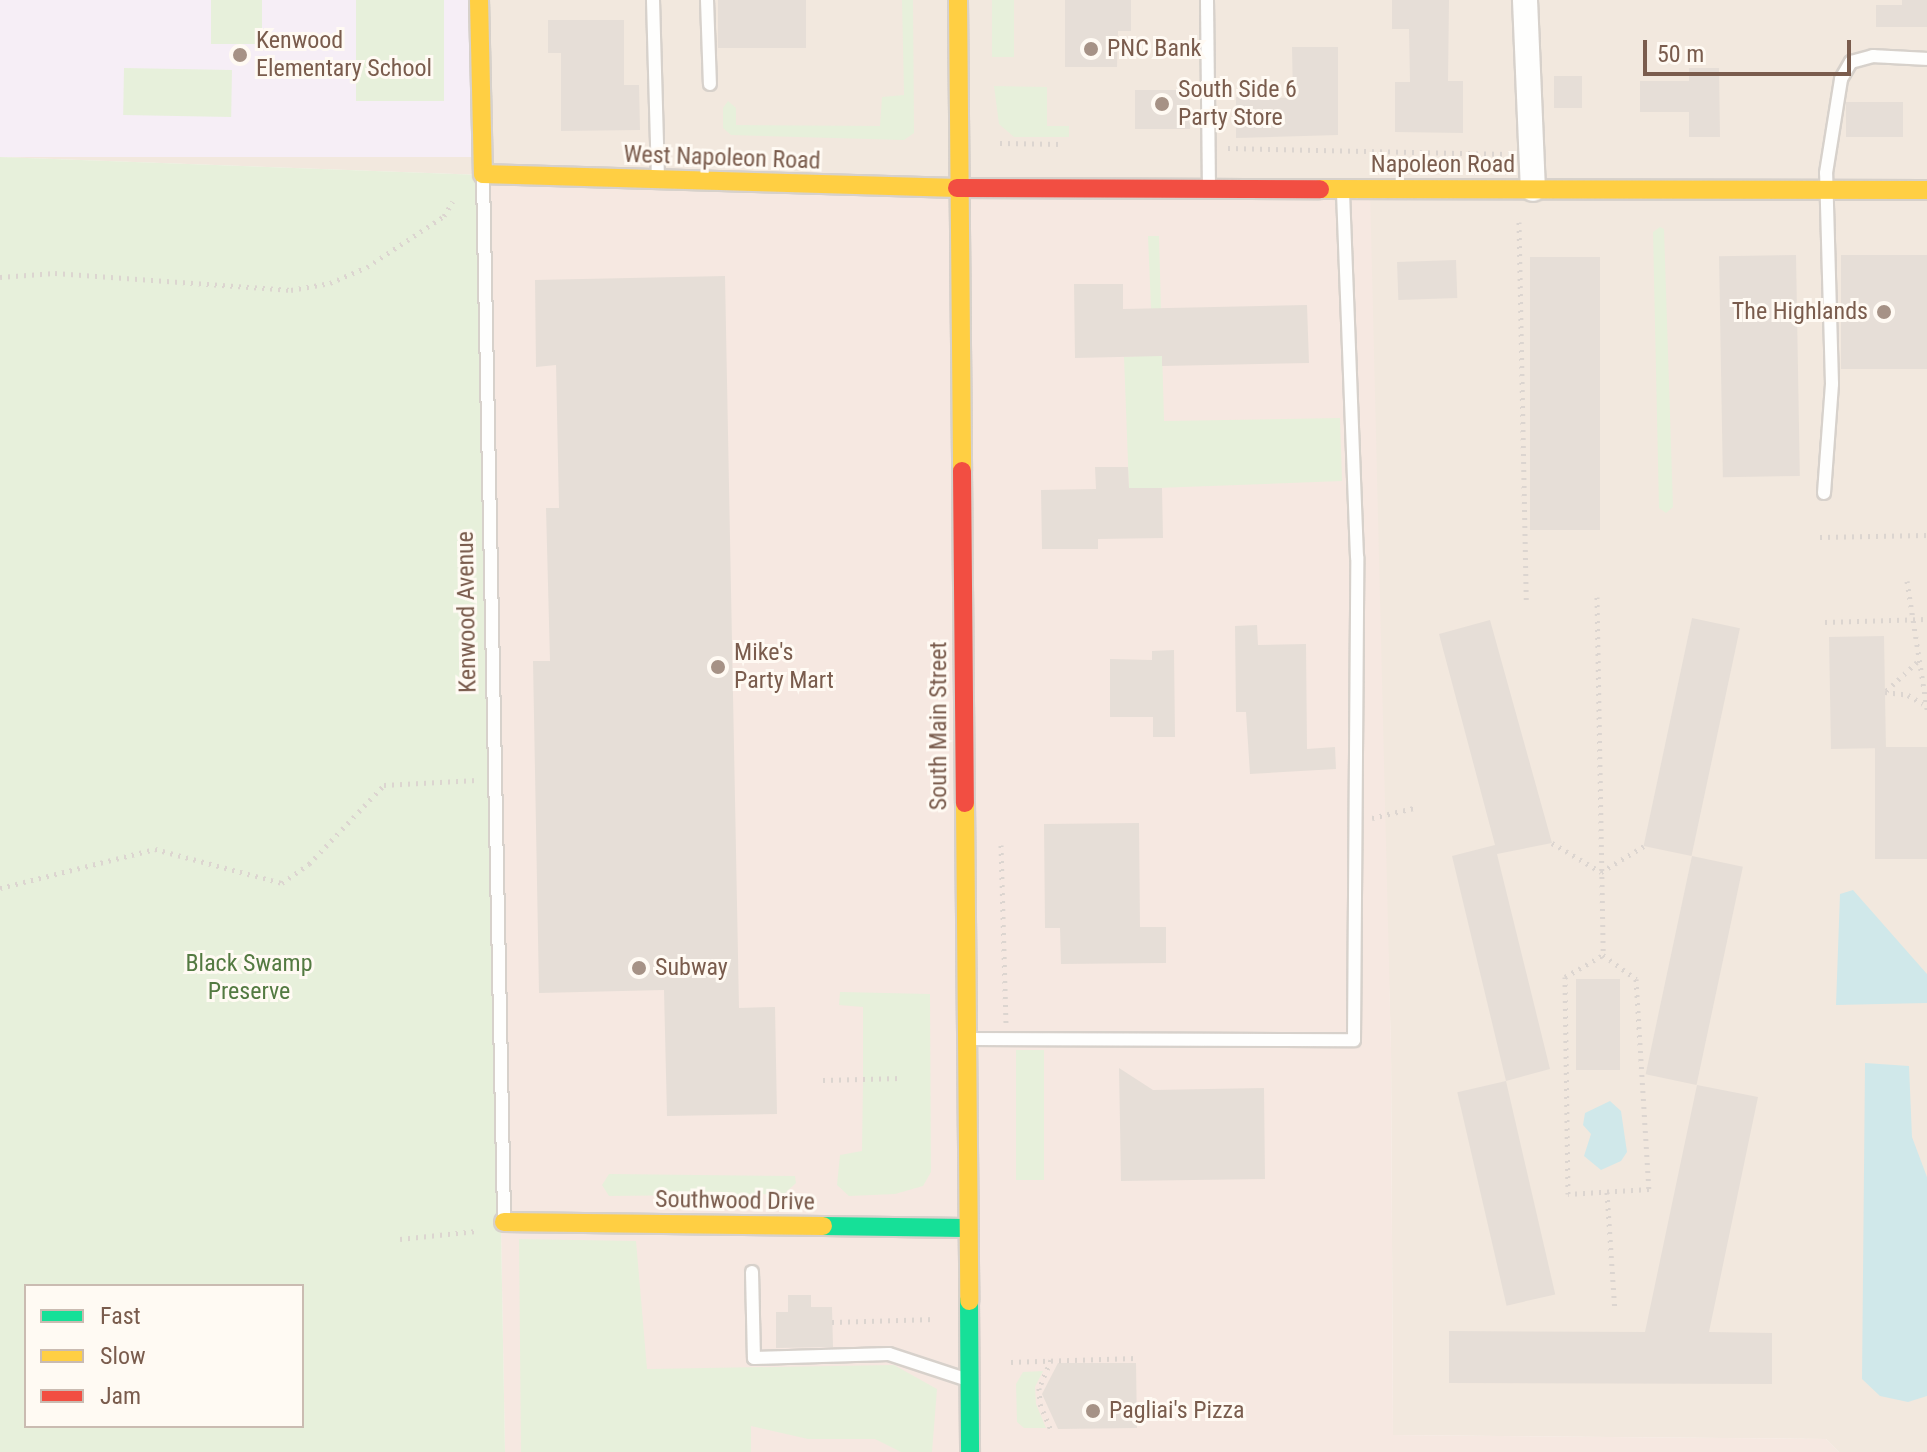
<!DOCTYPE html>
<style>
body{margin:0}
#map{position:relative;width:1927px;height:1452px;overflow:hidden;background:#f9f5f0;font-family:"Roboto Condensed",sans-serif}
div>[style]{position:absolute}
.residential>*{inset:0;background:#f2e8de}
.commercial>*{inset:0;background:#f6e8e1}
.education>*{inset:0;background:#f6eef6;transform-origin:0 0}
.green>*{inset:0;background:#e7f0db;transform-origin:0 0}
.water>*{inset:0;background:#d0e8ea}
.building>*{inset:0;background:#e6ded7;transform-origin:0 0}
.path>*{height:5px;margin-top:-2.5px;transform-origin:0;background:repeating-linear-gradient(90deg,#dcd5d0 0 2px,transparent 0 8px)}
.roads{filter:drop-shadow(2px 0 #d7d1cb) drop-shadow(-2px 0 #d7d1cb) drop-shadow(0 2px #d7d1cb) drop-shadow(0 -2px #d7d1cb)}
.lane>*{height:12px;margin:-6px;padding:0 6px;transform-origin:6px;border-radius:6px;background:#fefefd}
.street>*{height:24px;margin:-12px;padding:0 12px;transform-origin:12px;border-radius:12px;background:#fefefd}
.fast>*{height:18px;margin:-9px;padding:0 9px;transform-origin:9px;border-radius:9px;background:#16e098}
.slow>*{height:18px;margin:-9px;padding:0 9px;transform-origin:9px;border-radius:9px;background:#ffcf43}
.jam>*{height:18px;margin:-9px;padding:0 9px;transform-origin:9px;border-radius:9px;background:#f24e42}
.dots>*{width:22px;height:22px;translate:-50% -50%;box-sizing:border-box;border:4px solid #fffaf3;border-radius:50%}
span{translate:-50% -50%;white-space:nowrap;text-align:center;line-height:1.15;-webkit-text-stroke:6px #fffaf3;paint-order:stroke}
.poi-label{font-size:24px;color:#7a5c4d}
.left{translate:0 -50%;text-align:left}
.right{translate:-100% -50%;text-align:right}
.street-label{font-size:24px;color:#7a5c4d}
.park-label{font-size:24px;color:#537a41}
.legend{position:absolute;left:24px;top:1284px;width:280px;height:144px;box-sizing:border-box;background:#fffaf3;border:2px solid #cabbb1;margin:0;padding:10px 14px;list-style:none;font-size:24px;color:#7a5c4d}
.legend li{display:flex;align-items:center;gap:16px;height:40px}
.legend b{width:40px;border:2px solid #cabbb1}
.scale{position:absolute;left:1643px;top:40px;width:208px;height:36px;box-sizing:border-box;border:4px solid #7a5c4d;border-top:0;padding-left:10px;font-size:24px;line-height:28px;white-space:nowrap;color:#7a5c4d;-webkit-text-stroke:6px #fffaf3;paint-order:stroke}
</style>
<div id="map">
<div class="residential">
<div style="clip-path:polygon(0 0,1927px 0,1927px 1452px,1839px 1452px,1826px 1439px,1393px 1435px,1391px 1048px,1376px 569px,482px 175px,0 157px)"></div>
</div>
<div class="commercial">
<div style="clip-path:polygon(482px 175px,1370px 189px,1391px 1048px,1393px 1435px,1826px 1439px,1839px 1452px,505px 1452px)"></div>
</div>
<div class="education">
<div style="left:0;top:0;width:479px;height:157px"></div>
</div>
<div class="green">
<div style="left:211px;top:0;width:51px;height:44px"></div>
<div style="left:356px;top:0;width:88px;height:101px"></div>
<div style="clip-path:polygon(902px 0,913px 0,914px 133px,904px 140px,731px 135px,723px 128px,723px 108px,728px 101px,736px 108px,736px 125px,880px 126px,882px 97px,904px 95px)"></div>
<div style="left:992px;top:0;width:22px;height:57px"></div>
<div style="left:124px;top:68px;width:108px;height:47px;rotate:1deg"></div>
<div style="clip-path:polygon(994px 86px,1047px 87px,1047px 126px,1069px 126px,1069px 137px,1014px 137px,999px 124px)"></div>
<div style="clip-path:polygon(evenodd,0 157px,482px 175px,505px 1452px,0 1452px,0 157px,26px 1286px,302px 1286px,302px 1426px,26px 1426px,26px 1286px)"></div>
<div style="clip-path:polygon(1660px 227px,1664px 229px,1673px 507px,1666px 513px,1659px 508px,1653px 232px)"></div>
<div style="clip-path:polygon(1148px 236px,1159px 236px,1164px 421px,1340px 418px,1342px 481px,1129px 489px,1124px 357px,1153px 355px)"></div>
<div style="clip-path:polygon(840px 992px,930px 994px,931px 1172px,923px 1186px,895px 1194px,849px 1196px,837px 1185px,840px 1155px,862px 1151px,863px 1079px,863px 1007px,839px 1005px)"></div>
<div style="left:1044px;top:1050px;width:130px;height:28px;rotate:90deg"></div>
<div style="clip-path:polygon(609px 1174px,795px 1176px,796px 1183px,784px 1194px,609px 1196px,602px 1185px)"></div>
<div style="clip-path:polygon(519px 1239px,636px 1241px,647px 1369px,894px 1365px,937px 1389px,932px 1452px,901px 1452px,875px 1439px,808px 1439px,751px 1426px,751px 1452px,521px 1452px)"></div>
<div style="clip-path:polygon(1043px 1371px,1035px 1387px,1036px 1404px,1046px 1428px,1024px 1428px,1017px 1422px,1016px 1384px,1023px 1372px)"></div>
</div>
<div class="water">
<div style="clip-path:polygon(1853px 890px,1927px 974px,1927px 1003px,1836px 1005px,1840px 894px)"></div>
<div style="clip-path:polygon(1865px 1063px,1909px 1066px,1912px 1137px,1927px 1177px,1927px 1396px,1908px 1402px,1880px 1396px,1862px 1379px)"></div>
<div style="clip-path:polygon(1610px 1101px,1621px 1111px,1627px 1152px,1621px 1161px,1601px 1170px,1584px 1156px,1591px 1134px,1583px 1125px,1585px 1113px)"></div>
</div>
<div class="building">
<div style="left:718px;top:0;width:88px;height:48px"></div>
<div style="clip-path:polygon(1065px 0,1131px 0,1131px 31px,1118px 31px,1117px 67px,1065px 67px)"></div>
<div style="clip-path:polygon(1392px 0,1449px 0,1448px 81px,1463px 81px,1463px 133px,1395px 132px,1395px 82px,1410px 82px,1409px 29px,1392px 29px)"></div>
<div style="clip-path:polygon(1902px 0,1927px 0,1927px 27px,1876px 27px,1876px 5px,1902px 5px)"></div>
<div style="clip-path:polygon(548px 20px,624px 20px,624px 85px,639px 85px,640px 130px,561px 131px,561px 53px,548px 53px)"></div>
<div style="clip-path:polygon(1292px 47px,1338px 47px,1338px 135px,1236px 138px,1236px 97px,1293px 98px)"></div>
<div style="clip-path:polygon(1689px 68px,1719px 68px,1720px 137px,1689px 137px,1689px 112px,1640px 112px,1640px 81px,1689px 81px)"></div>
<div style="left:1554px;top:76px;width:28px;height:32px"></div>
<div style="left:1135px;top:90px;width:55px;height:39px"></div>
<div style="left:1846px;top:102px;width:57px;height:35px"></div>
<div style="left:1796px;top:255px;width:221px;height:77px;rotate:89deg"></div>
<div style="left:1927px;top:255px;width:114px;height:86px;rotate:90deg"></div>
<div style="left:1600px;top:257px;width:273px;height:70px;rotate:90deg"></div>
<div style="left:1456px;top:260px;width:38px;height:59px;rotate:88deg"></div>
<div style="clip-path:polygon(725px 276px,739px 1008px,775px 1007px,777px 1114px,667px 1116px,664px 990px,539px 993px,533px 661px,550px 661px,546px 508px,559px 508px,556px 365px,536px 367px,535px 280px)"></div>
<div style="clip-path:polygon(1074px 284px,1123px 284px,1123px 309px,1307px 305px,1309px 363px,1162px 366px,1162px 356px,1075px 358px)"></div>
<div style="clip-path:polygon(1095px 467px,1128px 467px,1129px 488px,1162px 488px,1163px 538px,1098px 539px,1098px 549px,1042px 549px,1041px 490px,1096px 489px)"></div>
<div style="left:1692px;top:618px;width:49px;height:233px;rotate:12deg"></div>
<div style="clip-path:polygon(1490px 620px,1552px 843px,1497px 854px,1550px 1069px,1506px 1081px,1452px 856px,1495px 845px,1439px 634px)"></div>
<div style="clip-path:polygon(1257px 625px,1258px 645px,1306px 644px,1307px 749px,1335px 747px,1336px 769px,1250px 774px,1246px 712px,1236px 712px,1235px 626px)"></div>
<div style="left:1884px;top:636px;width:112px;height:55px;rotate:89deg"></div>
<div style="clip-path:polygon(1174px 650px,1175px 737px,1153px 737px,1153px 717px,1110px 717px,1110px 659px,1152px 660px,1152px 651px)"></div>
<div style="left:1927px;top:747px;width:112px;height:52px;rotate:90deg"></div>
<div style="clip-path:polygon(1139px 823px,1140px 927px,1166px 927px,1166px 963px,1061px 964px,1060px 928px,1045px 928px,1044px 824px)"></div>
<div style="left:1692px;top:856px;width:52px;height:223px;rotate:12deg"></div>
<div style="left:1576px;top:979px;width:44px;height:91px"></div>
<div style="clip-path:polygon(1119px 1068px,1153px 1090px,1264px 1088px,1265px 1179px,1121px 1181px)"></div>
<div style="left:1506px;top:1081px;width:219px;height:50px;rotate:77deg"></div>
<div style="clip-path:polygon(1697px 1085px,1758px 1097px,1709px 1332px,1772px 1333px,1772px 1384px,1449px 1383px,1449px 1331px,1645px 1332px)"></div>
<div style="clip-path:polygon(788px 1295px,811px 1295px,811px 1307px,832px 1307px,833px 1347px,776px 1348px,776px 1312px,788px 1312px)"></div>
<div style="clip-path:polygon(1058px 1363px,1136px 1363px,1137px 1428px,1058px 1429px,1042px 1394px)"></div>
</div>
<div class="path">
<div style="left:1000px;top:143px;width:63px;rotate:0.9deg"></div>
<div style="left:1228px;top:148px;width:281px;rotate:1.2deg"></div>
<div style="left:1519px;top:222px;width:381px;rotate:88.9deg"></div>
<div style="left:0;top:277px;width:55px;rotate:-4.2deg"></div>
<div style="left:55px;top:273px;width:237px;rotate:4.1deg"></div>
<div style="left:291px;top:290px;width:40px;rotate:-10deg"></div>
<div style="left:330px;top:283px;width:40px;rotate:-23.4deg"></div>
<div style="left:367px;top:267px;width:92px;rotate:-33.5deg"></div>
<div style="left:444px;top:216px;width:17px;rotate:-59deg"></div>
<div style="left:1820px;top:537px;width:107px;rotate:-1.1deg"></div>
<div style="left:1907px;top:581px;width:130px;rotate:81.1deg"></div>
<div style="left:1597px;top:597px;width:358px;rotate:89deg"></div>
<div style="left:1603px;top:955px;width:41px;rotate:36deg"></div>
<div style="left:1636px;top:979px;width:210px;rotate:86.5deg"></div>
<div style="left:1649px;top:1189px;width:81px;rotate:176.5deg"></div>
<div style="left:1568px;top:1194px;width:217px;rotate:-90.8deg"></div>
<div style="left:1565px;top:977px;width:44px;rotate:-30.1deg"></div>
<div style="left:1825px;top:622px;width:102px;rotate:-1.7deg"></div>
<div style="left:1917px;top:662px;width:44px;rotate:136.8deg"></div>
<div style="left:1885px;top:692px;width:23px;rotate:7deg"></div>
<div style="left:1908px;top:695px;width:17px;rotate:31deg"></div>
<div style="left:1372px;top:818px;width:43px;rotate:-13.4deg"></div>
<div style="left:1552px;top:843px;width:57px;rotate:30.6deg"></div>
<div style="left:1601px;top:872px;width:50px;rotate:-31.2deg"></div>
<div style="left:1001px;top:845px;width:178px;rotate:88.4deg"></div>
<div style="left:0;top:888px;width:160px;rotate:-14.1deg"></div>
<div style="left:155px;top:849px;width:131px;rotate:15deg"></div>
<div style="left:282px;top:883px;width:33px;rotate:-35deg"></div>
<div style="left:309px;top:864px;width:109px;rotate:-46.5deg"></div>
<div style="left:384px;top:785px;width:93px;rotate:-3.1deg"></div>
<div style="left:823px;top:1080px;width:78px;rotate:-1.5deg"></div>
<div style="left:1607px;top:1192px;width:119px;rotate:86.2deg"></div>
<div style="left:400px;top:1239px;width:77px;rotate:-5.9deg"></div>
<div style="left:832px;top:1322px;width:103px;rotate:-1.7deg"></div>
<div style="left:1051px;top:1360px;width:30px;rotate:113deg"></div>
<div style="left:1039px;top:1388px;width:16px;rotate:86deg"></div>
<div style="left:1040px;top:1404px;width:30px;rotate:67deg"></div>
<div style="left:1011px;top:1362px;width:125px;rotate:-1.8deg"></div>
</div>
<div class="roads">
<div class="lane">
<div style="left:653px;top:0;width:177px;rotate:88.4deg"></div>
<div style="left:707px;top:0;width:84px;rotate:88deg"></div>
<div style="left:1207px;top:0;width:186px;rotate:89.4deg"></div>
<div style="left:483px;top:178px;width:1041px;rotate:88.84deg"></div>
<div style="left:1824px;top:493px;width:109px;rotate:-85.8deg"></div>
<div style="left:1832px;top:384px;width:211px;rotate:-91.6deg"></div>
<div style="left:1826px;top:173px;width:95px;rotate:-80.9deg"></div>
<div style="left:1841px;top:79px;width:20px;rotate:-60deg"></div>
<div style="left:1851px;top:62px;width:23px;rotate:-15deg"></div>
<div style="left:1873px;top:56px;width:54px;rotate:3.2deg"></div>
<div style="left:973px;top:1039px;width:381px;rotate:0.2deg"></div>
<div style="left:1354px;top:1040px;width:483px;rotate:-89.6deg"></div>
<div style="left:1357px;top:557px;width:365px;rotate:-92.2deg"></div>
<div style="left:752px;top:1272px;width:86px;rotate:88.7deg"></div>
<div style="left:754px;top:1358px;width:135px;rotate:-1.7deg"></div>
<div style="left:889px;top:1354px;width:80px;rotate:18.2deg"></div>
</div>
<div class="street">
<div style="left:1525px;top:0;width:189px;rotate:87.6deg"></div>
</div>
<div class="fast">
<div style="left:823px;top:1226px;width:142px;rotate:0.8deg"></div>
<div style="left:969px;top:1301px;width:151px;rotate:89.6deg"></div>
</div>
<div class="slow">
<div style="left:479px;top:0;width:174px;rotate:88.7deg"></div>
<div style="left:483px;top:174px;width:474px;rotate:1.7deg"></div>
<div style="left:958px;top:0;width:471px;rotate:89.5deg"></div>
<div style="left:1320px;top:189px;width:607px;rotate:0.09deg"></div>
<div style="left:965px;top:803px;width:498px;rotate:89.5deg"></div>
<div style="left:504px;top:1222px;width:319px;rotate:0.7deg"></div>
</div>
<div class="jam">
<div style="left:957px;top:188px;width:363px;rotate:0.2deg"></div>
<div style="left:962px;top:471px;width:332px;rotate:89.5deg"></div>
</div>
</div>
<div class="dots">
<div style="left:1091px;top:49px;background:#a69286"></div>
<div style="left:240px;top:55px;background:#a69286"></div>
<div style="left:1162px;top:104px;background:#a69286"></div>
<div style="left:1884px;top:312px;background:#a69286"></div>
<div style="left:718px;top:667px;background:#a69286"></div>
<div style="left:639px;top:968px;background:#a69286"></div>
<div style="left:1093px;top:1411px;background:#a69286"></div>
</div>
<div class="poi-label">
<span class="left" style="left:256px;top:55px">Kenwood<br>Elementary School</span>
<span class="left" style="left:1107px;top:49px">PNC Bank</span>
<span class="left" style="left:1178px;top:104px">South Side 6<br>Party Store</span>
<span class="right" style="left:1868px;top:312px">The Highlands</span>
<span class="left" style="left:734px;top:667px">Mike's<br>Party Mart</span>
<span class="left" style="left:655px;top:968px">Subway</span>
<span class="left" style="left:1109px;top:1411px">Pagliai's Pizza</span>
</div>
<div class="street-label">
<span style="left:722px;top:158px;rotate:2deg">West Napoleon Road</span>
<span style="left:1443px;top:165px">Napoleon Road</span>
<span style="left:467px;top:612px;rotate:-91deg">Kenwood Avenue</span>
<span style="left:939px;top:726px;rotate:-90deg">South Main Street</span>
<span style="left:735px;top:1201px;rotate:1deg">Southwood Drive</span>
</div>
<div class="park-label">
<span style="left:249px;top:978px">Black Swamp<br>Preserve</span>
</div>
<ul class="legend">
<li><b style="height:10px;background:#16e098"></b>Fast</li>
<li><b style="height:10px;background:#ffcf43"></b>Slow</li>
<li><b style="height:10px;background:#f24e42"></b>Jam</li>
</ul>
<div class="scale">50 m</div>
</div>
